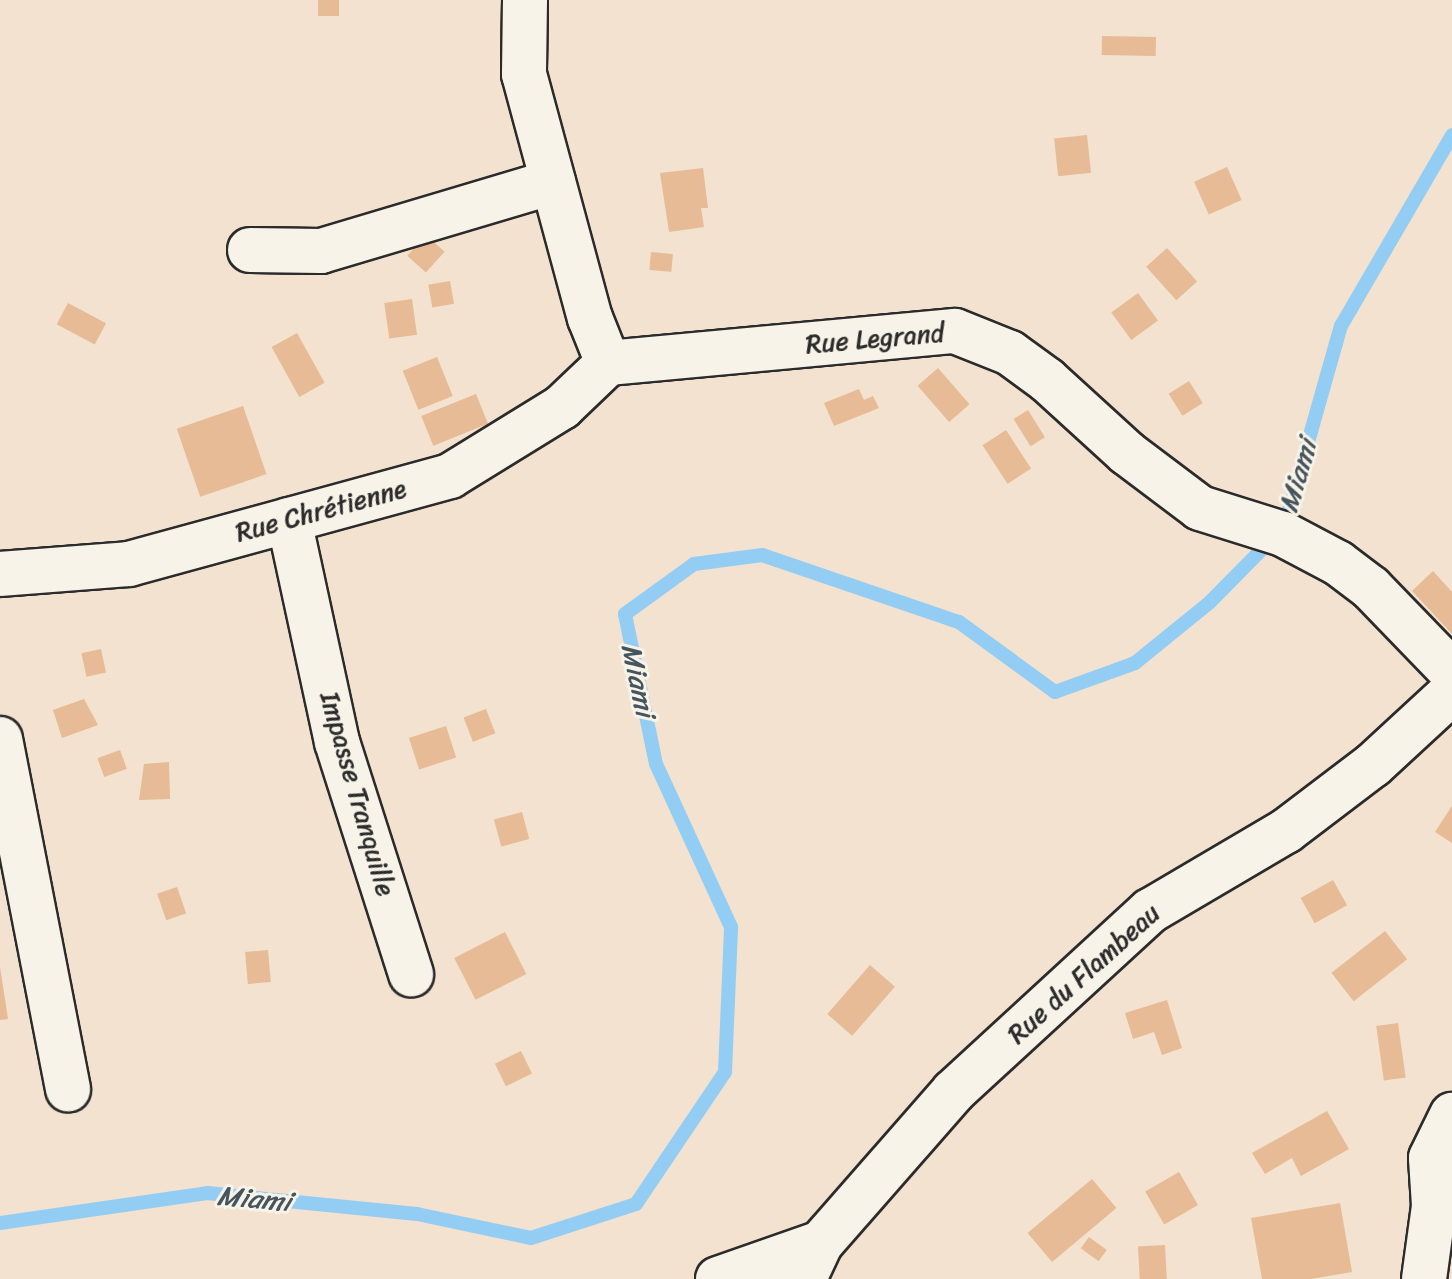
<!DOCTYPE html>
<meta charset="utf-8">
<style>
body{margin:0}
#map{position:relative;width:1452px;height:1279px;overflow:hidden;background:#f2e2cf;font-family:Sriracha,sans-serif}
div>[style]{position:absolute}
.stream>*{height:14px;margin:-7px;padding:0 7px;transform-origin:7px;border-radius:7px;background:#93cdf3}
.building>*{inset:0;background:#e6bb96;transform-origin:0 0}
.roads{filter:drop-shadow(2px 0 #2b2b2b) drop-shadow(-2px 0 #2b2b2b) drop-shadow(0 2px #2b2b2b) drop-shadow(0 -2px #2b2b2b)}
.minor>*{height:44px;margin:-22px;padding:0 22px;transform-origin:22px;border-radius:22px;background:#f7f3e8}
span{translate:-50% -50%;white-space:nowrap;text-align:center;line-height:1.15;-webkit-text-stroke:6px #f7f3e8;paint-order:stroke}
.street-label{font-size:26px;color:#2b2b2b}
.water-label{font-size:28px;color:#45545d;font-style:italic}
</style>
<div id="map">
<div class="stream">
<div style="left:0;top:1223px;width:209px;rotate:-8.2deg"></div>
<div style="left:207px;top:1193px;width:211px;rotate:5.7deg"></div>
<div style="left:417px;top:1214px;width:116px;rotate:11.9deg"></div>
<div style="left:531px;top:1238px;width:110px;rotate:-17.9deg"></div>
<div style="left:636px;top:1204px;width:159px;rotate:-56deg"></div>
<div style="left:725px;top:1072px;width:145px;rotate:-87.6deg"></div>
<div style="left:731px;top:927px;width:179px;rotate:-114.7deg"></div>
<div style="left:656px;top:764px;width:153px;rotate:-101.7deg"></div>
<div style="left:625px;top:614px;width:85px;rotate:-35.9deg"></div>
<div style="left:694px;top:564px;width:69px;rotate:-7.5deg"></div>
<div style="left:762px;top:555px;width:208px;rotate:18.8deg"></div>
<div style="left:959px;top:622px;width:119px;rotate:36.1deg"></div>
<div style="left:1055px;top:692px;width:85px;rotate:-19.9deg"></div>
<div style="left:1135px;top:663px;width:97px;rotate:-39.1deg"></div>
<div style="left:1210px;top:602px;width:105px;rotate:-45.4deg"></div>
<div style="left:1284px;top:527px;width:209px;rotate:-74.2deg"></div>
<div style="left:1341px;top:326px;width:221px;rotate:-59.8deg"></div>
</div>
<div class="building">
<div style="left:318px;top:0;width:21px;height:16px"></div>
<div style="left:1102px;top:36px;width:54px;height:19px;rotate:1deg"></div>
<div style="left:1087px;top:135px;width:38px;height:33px;rotate:84deg"></div>
<div style="left:1227px;top:167px;width:36px;height:36px;rotate:66deg"></div>
<div style="clip-path:polygon(703px 168px,708px 208px,701px 208px,704px 227px,669px 232px,660px 173px)"></div>
<div style="left:426px;top:235px;width:25px;height:28px;rotate:42deg"></div>
<div style="left:1167px;top:248px;width:45px;height:28px;rotate:48deg"></div>
<div style="left:651px;top:252px;width:22px;height:18px;rotate:5deg"></div>
<div style="left:450px;top:281px;width:23px;height:22px;rotate:80deg"></div>
<div style="left:1138px;top:293px;width:34px;height:33px;rotate:54deg"></div>
<div style="left:412px;top:299px;width:36px;height:28px;rotate:82deg"></div>
<div style="left:68px;top:303px;width:43px;height:24px;rotate:28deg"></div>
<div style="left:297px;top:333px;width:57px;height:29px;rotate:61deg"></div>
<div style="left:437px;top:357px;width:42px;height:37px;rotate:68deg"></div>
<div style="left:938px;top:368px;width:48px;height:27px;rotate:49deg"></div>
<div style="left:1189px;top:381px;width:26px;height:24px;rotate:58deg"></div>
<div style="clip-path:polygon(859px 389px,864px 400px,873px 396px,879px 408px,834px 426px,824px 403px)"></div>
<div style="left:476px;top:394px;width:32px;height:59px;rotate:68deg"></div>
<div style="left:243px;top:406px;width:72px;height:70px;rotate:71deg"></div>
<div style="left:1028px;top:410px;width:32px;height:17px;rotate:58deg"></div>
<div style="left:1006px;top:430px;width:46px;height:28px;rotate:57deg"></div>
<div style="clip-path:polygon(1433px 571px,1452px 592px,1452px 634px,1412px 591px)"></div>
<div style="left:101px;top:649px;width:24px;height:20px;rotate:78deg"></div>
<div style="clip-path:polygon(84px 699px,98px 725px,62px 738px,53px 710px)"></div>
<div style="left:486px;top:709px;width:26px;height:24px;rotate:69deg"></div>
<div style="left:446px;top:726px;width:33px;height:39px;rotate:72deg"></div>
<div style="left:120px;top:750px;width:20px;height:24px;rotate:70deg"></div>
<div style="clip-path:polygon(169px 762px,170px 799px,139px 800px,144px 764px)"></div>
<div style="clip-path:polygon(1452px 806px,1452px 843px,1435px 832px)"></div>
<div style="left:522px;top:812px;width:28px;height:29px;rotate:75deg"></div>
<div style="left:1333px;top:880px;width:29px;height:37px;rotate:61deg"></div>
<div style="left:177px;top:887px;width:28px;height:21px;rotate:71deg"></div>
<div style="left:1385px;top:931px;width:36px;height:68px;rotate:52deg"></div>
<div style="left:505px;top:932px;width:47px;height:57px;rotate:63deg"></div>
<div style="left:268px;top:950px;width:32px;height:23px;rotate:85deg"></div>
<div style="left:870px;top:965px;width:33px;height:65px;rotate:41deg"></div>
<div style="clip-path:polygon(0 967px,8px 1019px,0 1020px)"></div>
<div style="clip-path:polygon(1167px 1000px,1182px 1048px,1162px 1055px,1154px 1032px,1133px 1039px,1125px 1013px)"></div>
<div style="left:1398px;top:1023px;width:55px;height:22px;rotate:82deg"></div>
<div style="left:521px;top:1051px;width:25px;height:29px;rotate:64deg"></div>
<div style="clip-path:polygon(1327px 1111px,1349px 1149px,1301px 1176px,1292px 1158px,1265px 1174px,1252px 1153px)"></div>
<div style="left:1179px;top:1172px;width:38px;height:39px;rotate:60deg"></div>
<div style="left:1092px;top:1179px;width:38px;height:84px;rotate:50deg"></div>
<div style="clip-path:polygon(1340px 1203px,1352px 1272px,1311px 1279px,1262px 1279px,1251px 1218px)"></div>
<div style="left:1089px;top:1237px;width:22px;height:14px;rotate:36deg"></div>
<div style="left:1165px;top:1245px;width:34px;height:27px;rotate:87deg"></div>
</div>
<div class="roads">
<div class="minor">
<div style="left:525px;top:0;width:74px;rotate:90.8deg"></div>
<div style="left:524px;top:74px;width:253px;rotate:74.9deg"></div>
<div style="left:590px;top:318px;width:48px;rotate:68.2deg"></div>
<div style="left:608px;top:363px;width:348px;rotate:-5.3deg"></div>
<div style="left:955px;top:331px;width:59px;rotate:21.8deg"></div>
<div style="left:1010px;top:353px;width:46px;rotate:36.1deg"></div>
<div style="left:1047px;top:380px;width:108px;rotate:42.4deg"></div>
<div style="left:1127px;top:453px;width:91px;rotate:37deg"></div>
<div style="left:1200px;top:508px;width:87px;rotate:17.4deg"></div>
<div style="left:1283px;top:534px;width:62px;rotate:27.8deg"></div>
<div style="left:1338px;top:563px;width:41px;rotate:37.1deg"></div>
<div style="left:1371px;top:588px;width:117px;rotate:46deg"></div>
<div style="left:250px;top:250px;width:71px;rotate:0.8deg"></div>
<div style="left:321px;top:251px;width:242px;rotate:-16.6deg"></div>
<div style="left:289px;top:520px;width:227px;rotate:77.8deg"></div>
<div style="left:337px;top:742px;width:244px;rotate:72.3deg"></div>
<div style="left:0;top:574px;width:129px;rotate:-4.4deg"></div>
<div style="left:129px;top:564px;width:333px;rotate:-15.3deg"></div>
<div style="left:450px;top:476px;width:132px;rotate:-31.6deg"></div>
<div style="left:562px;top:407px;width:64px;rotate:-43.7deg"></div>
<div style="left:0;top:739px;width:357px;rotate:79deg"></div>
<div style="left:718px;top:1279px;width:109px;rotate:-19.3deg"></div>
<div style="left:804px;top:1279px;width:40px;rotate:-65deg"></div>
<div style="left:821px;top:1243px;width:201px;rotate:-48.8deg"></div>
<div style="left:953px;top:1092px;width:268px;rotate:-42.6deg"></div>
<div style="left:1150px;top:911px;width:158px;rotate:-30.5deg"></div>
<div style="left:1286px;top:831px;width:109px;rotate:-37.2deg"></div>
<div style="left:1373px;top:765px;width:108px;rotate:-42.7deg"></div>
<div style="left:1424px;top:1279px;width:74px;rotate:-82.2deg"></div>
<div style="left:1434px;top:1206px;width:48px;rotate:-93.6deg"></div>
<div style="left:1431px;top:1158px;width:48px;rotate:-64deg"></div>
</div>
</div>
<div class="street-label">
<span style="left:875px;top:339px;rotate:-5deg">Rue Legrand</span>
<span style="left:321px;top:511px;rotate:-15deg">Rue Chrétienne</span>
<span style="left:357px;top:794px;rotate:74deg">Impasse Tranquille</span>
<span style="left:1084px;top:974px;rotate:-42deg">Rue du Flambeau</span>
</div>
<div class="water-label">
<span style="left:1298px;top:476px;rotate:-74deg">Miami</span>
<span style="left:638px;top:680px;rotate:78deg">Miami</span>
<span style="left:254px;top:1199px;rotate:5deg">Miami</span>
</div>
</div>
